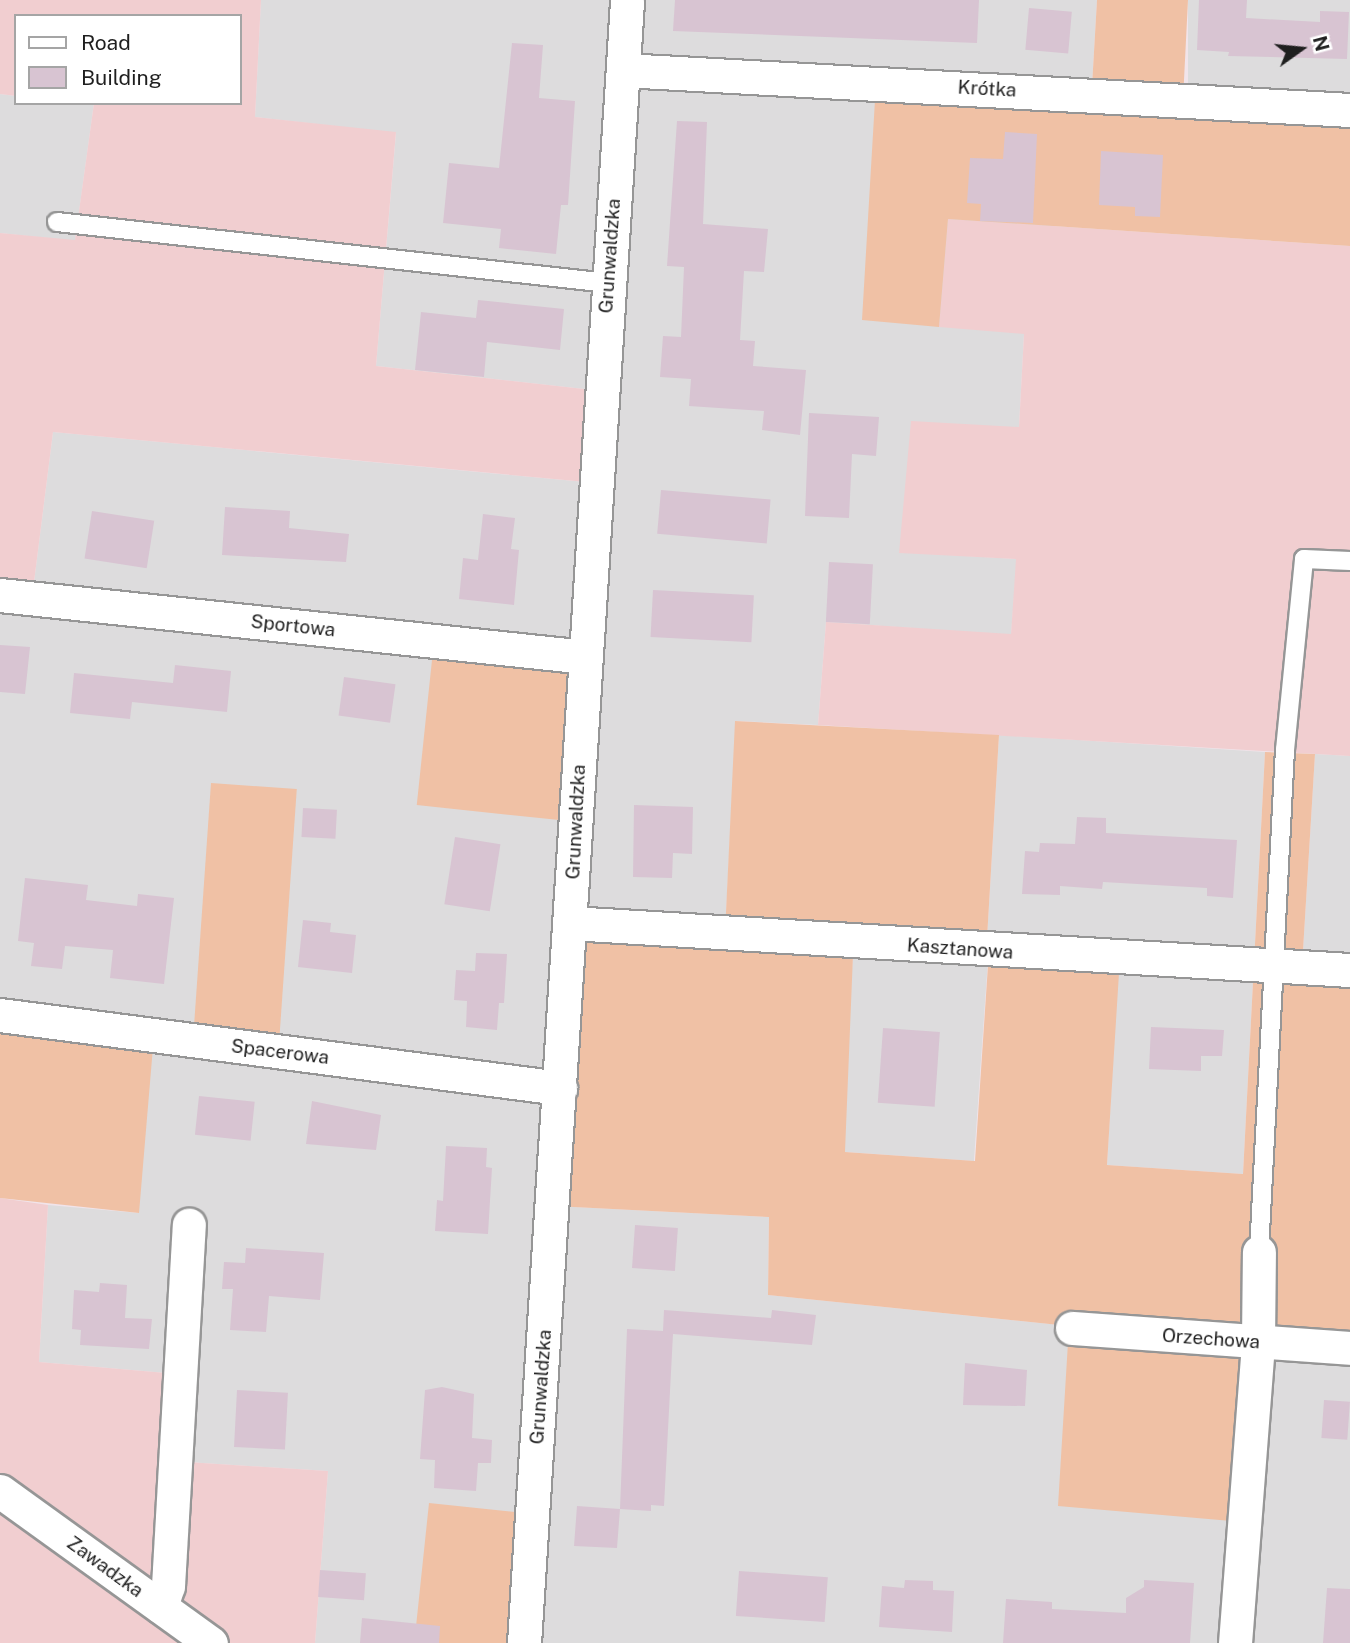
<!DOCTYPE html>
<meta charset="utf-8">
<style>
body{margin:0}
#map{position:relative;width:1350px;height:1643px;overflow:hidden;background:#f1e4ea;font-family:"Public Sans",sans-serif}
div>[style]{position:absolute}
.residential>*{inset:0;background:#dddcdd;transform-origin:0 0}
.farmland>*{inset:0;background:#f1ced0}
.grass>*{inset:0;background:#f0c1a5;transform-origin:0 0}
.building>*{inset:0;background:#d8c4d2;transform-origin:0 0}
.roads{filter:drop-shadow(2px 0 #969696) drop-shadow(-2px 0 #969696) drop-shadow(0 2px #969696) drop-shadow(0 -2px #969696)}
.service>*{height:18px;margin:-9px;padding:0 9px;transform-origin:9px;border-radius:9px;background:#fff}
.minor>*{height:33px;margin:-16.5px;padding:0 16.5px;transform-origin:16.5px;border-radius:16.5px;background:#fff}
span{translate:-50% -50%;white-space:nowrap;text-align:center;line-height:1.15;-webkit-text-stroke:5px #fff;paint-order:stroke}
.street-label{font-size:19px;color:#1f1f1f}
.legend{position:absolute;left:14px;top:14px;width:228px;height:91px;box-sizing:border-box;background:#fff;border:2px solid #a5a5a5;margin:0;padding:9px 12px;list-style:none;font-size:21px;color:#1f1f1f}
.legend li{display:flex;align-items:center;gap:14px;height:35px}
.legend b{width:35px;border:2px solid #a5a5a5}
.north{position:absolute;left:1266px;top:14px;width:70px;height:70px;-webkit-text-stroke:5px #fff;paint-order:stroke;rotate:75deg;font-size:19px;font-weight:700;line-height:28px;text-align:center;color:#1f1f1f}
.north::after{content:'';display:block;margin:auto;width:24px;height:32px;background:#1f1f1f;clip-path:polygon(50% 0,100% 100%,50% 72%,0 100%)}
</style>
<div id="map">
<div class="residential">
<div style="clip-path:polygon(261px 0,1097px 0,1092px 86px,1024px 334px,1019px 427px,899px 552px,1017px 559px,1011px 635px,826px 622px,818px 725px,736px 721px,725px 934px,554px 1206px,769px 1217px,768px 1295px,1070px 1326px,1059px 1506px,1258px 1342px,1350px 1348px,1350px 1643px,315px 1643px,328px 1471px,172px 1461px,178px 1374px,39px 1362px,48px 1205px,139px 1213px,0 1015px,0 595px,32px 598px,53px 432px,596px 483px,602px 391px,376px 366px,396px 133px,255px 117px)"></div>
<div style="left:1188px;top:0;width:162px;height:100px"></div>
<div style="clip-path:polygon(0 94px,16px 96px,16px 103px,94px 103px,75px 241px,0 233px)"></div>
<div style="clip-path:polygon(999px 735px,1265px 752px,1243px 1174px,1107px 1165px,1119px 957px,987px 939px)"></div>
<div style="clip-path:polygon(1315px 754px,1350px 756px,1350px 970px,1302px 967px)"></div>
<div style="left:853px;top:955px;width:135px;height:197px;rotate:4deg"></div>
</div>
<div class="farmland">
<div style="clip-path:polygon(0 0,261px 0,255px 117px,396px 132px,376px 366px,602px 391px,597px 483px,53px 432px,32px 598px,0 595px,0 233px,75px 240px,94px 103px,240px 103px,240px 16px,16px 16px,16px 96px,0 94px)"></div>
<div style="clip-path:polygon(948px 219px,1350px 246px,1350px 756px,818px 725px,826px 622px,1011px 634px,1016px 559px,899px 553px,911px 421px,1019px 427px,1024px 334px,939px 327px)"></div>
<div style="clip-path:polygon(0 1198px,48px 1205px,39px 1362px,178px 1374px,172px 1461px,328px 1471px,315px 1643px,0 1643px)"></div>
</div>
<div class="grass">
<div style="clip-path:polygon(1097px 0,1188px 0,1183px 100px,1350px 110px,1350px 246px,948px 219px,939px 327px,862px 320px,876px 83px,1092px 86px)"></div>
<div style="left:434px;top:641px;width:153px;height:165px;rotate:6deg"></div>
<div style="clip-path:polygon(735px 721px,999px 735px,987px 939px,853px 955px,845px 1152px,975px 1161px,988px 965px,1120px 957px,1107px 1165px,1243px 1174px,1265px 752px,1315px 754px,1302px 967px,1350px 970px,1350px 1348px,1258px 1343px,1243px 1522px,1058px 1506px,1069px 1326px,768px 1295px,769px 1217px,554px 1206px,570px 923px,725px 933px)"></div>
<div style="left:211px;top:783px;width:86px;height:257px;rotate:4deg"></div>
<div style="clip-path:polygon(0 1015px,154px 1035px,139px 1213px,0 1198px)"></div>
<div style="left:429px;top:1503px;width:103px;height:140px;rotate:6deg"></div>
</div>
<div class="building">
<div style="clip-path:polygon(675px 0,979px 0,977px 43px,673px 31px)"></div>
<div style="clip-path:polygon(1199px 0,1247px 0,1246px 18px,1320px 22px,1320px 11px,1349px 12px,1347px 59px,1228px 56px,1229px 52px,1197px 50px)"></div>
<div style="left:1029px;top:8px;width:43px;height:42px;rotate:5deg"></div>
<div style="clip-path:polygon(512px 43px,543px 45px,539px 98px,575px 101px,568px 205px,561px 205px,556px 254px,499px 248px,501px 229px,443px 223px,449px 163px,499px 168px)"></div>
<div style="clip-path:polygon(677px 121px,707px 122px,703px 224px,768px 229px,764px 272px,744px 271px,740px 340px,755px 341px,753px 366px,806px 370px,800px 435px,762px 430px,764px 411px,689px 406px,691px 379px,660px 377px,663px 336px,681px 337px,684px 267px,667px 266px)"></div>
<div style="clip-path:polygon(1005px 132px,1037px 134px,1033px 223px,980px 221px,981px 204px,967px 203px,970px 158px,1003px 159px)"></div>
<div style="clip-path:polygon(1101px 151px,1163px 155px,1160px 217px,1135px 216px,1135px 207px,1099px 205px)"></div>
<div style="clip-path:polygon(478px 300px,564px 309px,560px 350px,487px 342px,484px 377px,415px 370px,421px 312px,476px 318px)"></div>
<div style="clip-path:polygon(809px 413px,879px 417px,876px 456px,852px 454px,849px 518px,805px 516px)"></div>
<div style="left:661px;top:490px;width:110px;height:44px;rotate:5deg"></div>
<div style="clip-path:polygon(225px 507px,290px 511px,289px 528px,349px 534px,346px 562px,222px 555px)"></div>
<div style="left:92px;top:511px;width:63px;height:48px;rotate:9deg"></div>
<div style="clip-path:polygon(483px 514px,515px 518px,511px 549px,519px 550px,514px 605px,459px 599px,463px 558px,478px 560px)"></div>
<div style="left:829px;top:562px;width:44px;height:60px;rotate:3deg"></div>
<div style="left:653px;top:590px;width:101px;height:47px;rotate:3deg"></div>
<div style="clip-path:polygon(0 645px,30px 647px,25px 694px,0 692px)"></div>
<div style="clip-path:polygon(175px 665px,231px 671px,227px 712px,132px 702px,130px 719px,70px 713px,74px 673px,173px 683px)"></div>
<div style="left:344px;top:677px;width:52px;height:39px;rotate:8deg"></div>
<div style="clip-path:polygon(634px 805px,693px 807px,692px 854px,673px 853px,672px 878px,633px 877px)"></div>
<div style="left:303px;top:808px;width:34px;height:29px;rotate:3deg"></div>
<div style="clip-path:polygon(1077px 817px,1106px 818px,1106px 833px,1237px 840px,1233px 898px,1207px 896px,1207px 888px,1103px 882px,1102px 889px,1060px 886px,1060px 895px,1022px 894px,1025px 851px,1039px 852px,1040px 843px,1075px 844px)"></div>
<div style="left:455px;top:837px;width:46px;height:68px;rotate:9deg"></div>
<div style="clip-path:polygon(25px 878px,88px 885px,86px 900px,137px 906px,138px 894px,174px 898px,164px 984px,110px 978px,113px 950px,65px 946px,62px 969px,31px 966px,34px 943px,18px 941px)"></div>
<div style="clip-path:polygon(303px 920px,331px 923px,330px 932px,356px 935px,352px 973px,298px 967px)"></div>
<div style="clip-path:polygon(476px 953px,507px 954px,504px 1003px,499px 1003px,497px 1030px,466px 1027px,467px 1001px,454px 1000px,456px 970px,475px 971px)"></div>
<div style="clip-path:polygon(1151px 1027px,1224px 1030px,1222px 1056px,1201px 1056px,1201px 1071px,1149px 1069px)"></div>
<div style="left:883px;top:1028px;width:57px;height:75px;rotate:4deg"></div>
<div style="left:199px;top:1096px;width:56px;height:39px;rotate:6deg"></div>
<div style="clip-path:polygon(312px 1101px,381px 1115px,376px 1150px,306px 1144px)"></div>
<div style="clip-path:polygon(446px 1146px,487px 1148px,486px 1167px,492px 1168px,488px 1234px,435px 1231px,437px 1200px,443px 1201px)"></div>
<div style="left:635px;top:1225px;width:43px;height:43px;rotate:4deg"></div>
<div style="clip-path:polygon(246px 1248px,324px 1253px,320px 1300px,269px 1296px,266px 1332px,230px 1330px,233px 1289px,222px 1289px,224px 1262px,245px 1263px)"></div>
<div style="clip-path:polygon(100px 1283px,127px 1285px,125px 1318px,152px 1319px,149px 1349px,80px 1345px,81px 1330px,72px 1329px,74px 1290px,99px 1292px)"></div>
<div style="clip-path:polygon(664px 1310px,771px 1318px,772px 1310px,816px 1315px,812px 1345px,673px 1334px,664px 1506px,651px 1505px,651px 1511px,620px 1509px,617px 1548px,574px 1546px,577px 1506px,620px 1509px,627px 1329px,663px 1331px)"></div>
<div style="clip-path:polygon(965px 1363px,1027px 1370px,1025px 1406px,963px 1405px)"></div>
<div style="clip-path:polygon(442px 1387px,474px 1394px,472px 1438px,492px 1440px,491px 1463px,478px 1463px,476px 1491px,434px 1488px,435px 1460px,420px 1459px,425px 1390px)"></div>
<div style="left:237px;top:1390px;width:51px;height:57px;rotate:3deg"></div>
<div style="left:1324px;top:1400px;width:26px;height:38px;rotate:4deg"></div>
<div style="left:320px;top:1570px;width:46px;height:27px;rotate:4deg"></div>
<div style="left:739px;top:1571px;width:89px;height:45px;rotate:4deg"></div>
<div style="clip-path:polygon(905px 1580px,933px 1581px,933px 1590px,954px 1591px,952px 1632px,879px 1627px,882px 1586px,904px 1588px)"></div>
<div style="clip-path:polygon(1144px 1580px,1194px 1583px,1190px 1643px,1003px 1643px,1006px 1599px,1052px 1602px,1052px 1609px,1126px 1613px,1126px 1598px,1144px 1587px)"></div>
<div style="clip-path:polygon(1327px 1588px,1350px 1589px,1350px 1643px,1323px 1643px)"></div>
<div style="clip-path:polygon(362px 1618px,440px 1626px,439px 1643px,360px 1643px)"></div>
</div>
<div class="roads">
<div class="service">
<div style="left:57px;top:222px;width:554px;rotate:6.32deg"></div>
<div style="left:1259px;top:1252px;width:503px;rotate:-87.04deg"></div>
<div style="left:1285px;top:750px;width:192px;rotate:-84.3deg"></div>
<div style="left:1304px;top:559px;width:46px;rotate:2.5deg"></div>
</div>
<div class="minor">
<div style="left:623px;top:70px;width:728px;rotate:3.15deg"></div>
<div style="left:0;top:595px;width:589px;rotate:6.04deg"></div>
<div style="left:570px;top:923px;width:781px;rotate:3.45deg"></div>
<div style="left:0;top:1015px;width:565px;rotate:7.43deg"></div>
<div style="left:1072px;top:1328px;width:279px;rotate:4.1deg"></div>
<div style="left:0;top:1491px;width:260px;rotate:35.8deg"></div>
<div style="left:161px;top:1607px;width:22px;rotate:-72deg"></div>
<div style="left:168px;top:1586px;width:362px;rotate:-86.7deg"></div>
<div style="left:524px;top:1643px;width:1646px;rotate:-86.41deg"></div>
<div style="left:1235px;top:1643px;width:302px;rotate:-85.6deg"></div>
<div style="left:1258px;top:1342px;width:90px;rotate:-89.4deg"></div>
</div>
</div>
<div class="street-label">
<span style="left:987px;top:89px;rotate:3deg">Krótka</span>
<span style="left:610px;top:256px;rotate:-86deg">Grunwaldzka</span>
<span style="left:293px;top:626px;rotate:6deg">Sportowa</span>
<span style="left:576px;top:822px;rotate:-87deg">Grunwaldzka</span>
<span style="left:960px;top:949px;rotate:4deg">Kasztanowa</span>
<span style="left:280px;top:1052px;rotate:7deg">Spacerowa</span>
<span style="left:1211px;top:1339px;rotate:4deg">Orzechowa</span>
<span style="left:541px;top:1387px;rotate:-86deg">Grunwaldzka</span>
<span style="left:105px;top:1567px;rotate:36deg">Zawadzka</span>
</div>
<ul class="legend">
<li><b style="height:9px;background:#fff"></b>Road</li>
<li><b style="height:19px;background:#d8c4d2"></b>Building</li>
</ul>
<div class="north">N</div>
</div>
